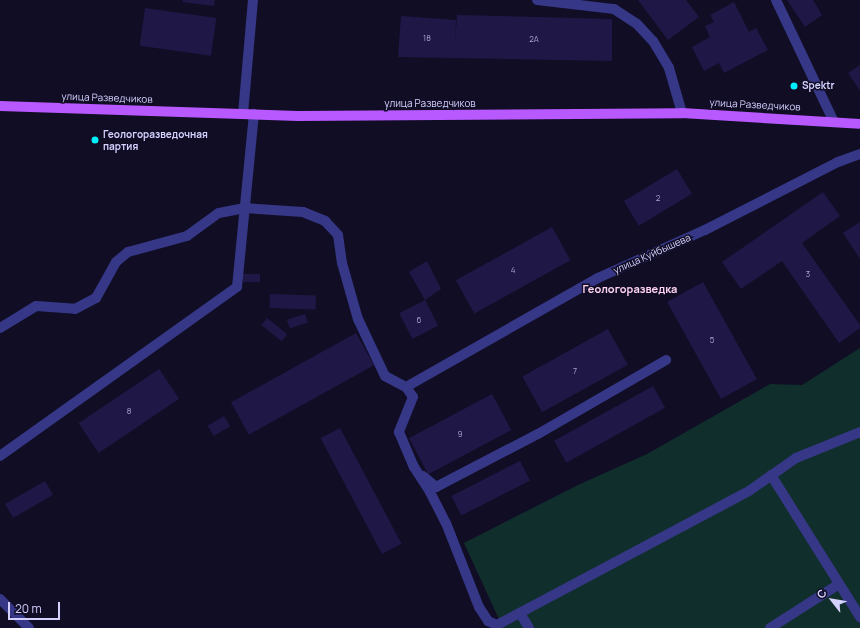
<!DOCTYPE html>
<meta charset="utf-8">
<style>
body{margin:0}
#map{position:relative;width:860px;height:628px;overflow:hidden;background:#100d25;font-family:Manrope,sans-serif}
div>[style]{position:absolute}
.green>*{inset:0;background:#102f2c}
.building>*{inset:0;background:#1f1847;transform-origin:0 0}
.minor>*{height:10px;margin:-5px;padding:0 5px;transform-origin:5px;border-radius:5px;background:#363786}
.major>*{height:10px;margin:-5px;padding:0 5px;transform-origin:5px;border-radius:5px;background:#b858ff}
.dots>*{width:11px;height:11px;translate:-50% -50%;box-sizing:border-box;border:2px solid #100d25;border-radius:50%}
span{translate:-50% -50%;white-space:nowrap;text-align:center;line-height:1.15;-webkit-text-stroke:3px #100d25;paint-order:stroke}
.number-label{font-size:8px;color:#a7a3d1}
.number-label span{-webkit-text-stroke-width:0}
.poi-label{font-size:10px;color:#d4d1ff;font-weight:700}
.left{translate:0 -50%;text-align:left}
.street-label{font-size:10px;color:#d4d1ff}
.neighbourhood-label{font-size:11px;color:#ffd3f1;font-weight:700}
.north{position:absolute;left:812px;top:580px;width:40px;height:40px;-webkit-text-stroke:3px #100d25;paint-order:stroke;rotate:301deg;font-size:11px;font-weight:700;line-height:16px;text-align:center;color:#d4d1ff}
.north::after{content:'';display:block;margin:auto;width:14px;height:18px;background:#d4d1ff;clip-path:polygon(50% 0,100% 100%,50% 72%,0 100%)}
.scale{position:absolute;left:8px;top:602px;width:52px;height:18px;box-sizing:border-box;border:2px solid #d4d1ff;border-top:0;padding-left:5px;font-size:12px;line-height:14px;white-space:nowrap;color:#d4d1ff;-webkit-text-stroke:3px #100d25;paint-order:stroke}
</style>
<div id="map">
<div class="green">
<div style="clip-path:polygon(860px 348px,860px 628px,503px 628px,464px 543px,578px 485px,647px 454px,770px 384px,802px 385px)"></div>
</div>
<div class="building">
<div style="clip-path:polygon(183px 0,215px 0,214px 6px,182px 2px)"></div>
<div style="clip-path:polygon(638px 0,686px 0,699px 17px,668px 40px)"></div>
<div style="clip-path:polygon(787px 0,813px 0,822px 15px,805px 27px)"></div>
<div style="clip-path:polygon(734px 2px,749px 32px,756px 28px,768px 50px,724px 73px,719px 63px,704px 71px,692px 47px,710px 37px,705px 26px,714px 22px,710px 15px)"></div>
<div style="left:145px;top:8px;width:72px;height:38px;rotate:8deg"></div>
<div style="clip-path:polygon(457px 15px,612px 19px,612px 61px,398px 57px,401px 16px,456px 20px,455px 45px)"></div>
<div style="clip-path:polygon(860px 65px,860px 91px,848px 73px)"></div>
<div style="left:677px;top:169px;width:29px;height:62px;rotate:59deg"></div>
<div style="clip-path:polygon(823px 192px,840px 216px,802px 243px,860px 325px,860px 328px,839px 343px,782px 261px,741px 289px,722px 262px)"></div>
<div style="clip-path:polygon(860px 222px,860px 259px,843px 233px)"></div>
<div style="left:552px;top:227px;width:38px;height:110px;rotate:61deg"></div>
<div style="clip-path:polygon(427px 261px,441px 289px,425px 300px,409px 272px)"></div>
<div style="left:260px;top:274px;width:8px;height:17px;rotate:90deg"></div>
<div style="left:703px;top:282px;width:111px;height:41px;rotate:61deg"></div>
<div style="left:270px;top:294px;width:46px;height:14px;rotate:2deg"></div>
<div style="left:425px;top:300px;width:29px;height:29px;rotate:63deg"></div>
<div style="left:305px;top:314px;width:9px;height:19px;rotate:72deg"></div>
<div style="left:267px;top:318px;width:26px;height:9px;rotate:39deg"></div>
<div style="left:608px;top:329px;width:41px;height:98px;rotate:61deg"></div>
<div style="left:356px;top:333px;width:37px;height:143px;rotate:61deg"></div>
<div style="left:159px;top:369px;width:36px;height:97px;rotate:56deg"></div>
<div style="left:653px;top:386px;width:25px;height:113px;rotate:61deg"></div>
<div style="left:492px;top:394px;width:41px;height:94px;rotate:62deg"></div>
<div style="left:224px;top:416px;width:12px;height:19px;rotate:59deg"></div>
<div style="left:340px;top:428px;width:131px;height:22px;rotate:62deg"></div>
<div style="left:520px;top:461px;width:22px;height:77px;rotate:63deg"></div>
<div style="left:45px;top:481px;width:16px;height:46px;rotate:60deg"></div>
</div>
<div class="minor">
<div style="left:537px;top:0;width:78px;rotate:6.7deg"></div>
<div style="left:614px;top:9px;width:27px;rotate:33deg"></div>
<div style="left:637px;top:24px;width:23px;rotate:47deg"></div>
<div style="left:653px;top:41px;width:31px;rotate:59deg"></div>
<div style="left:669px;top:68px;width:47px;rotate:73.9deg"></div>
<div style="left:776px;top:0;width:135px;rotate:64.6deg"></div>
<div style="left:243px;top:114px;width:114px;rotate:-85deg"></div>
<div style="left:0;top:328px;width:42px;rotate:-31.4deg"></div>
<div style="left:36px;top:306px;width:39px;rotate:4deg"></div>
<div style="left:75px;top:309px;width:24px;rotate:-28deg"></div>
<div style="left:96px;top:298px;width:41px;rotate:-60.9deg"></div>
<div style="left:116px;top:262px;width:16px;rotate:-40deg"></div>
<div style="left:128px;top:252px;width:61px;rotate:-15.2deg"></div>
<div style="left:187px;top:236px;width:39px;rotate:-36deg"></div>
<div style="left:219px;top:213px;width:25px;rotate:-11deg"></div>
<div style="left:244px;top:208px;width:59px;rotate:3.9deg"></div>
<div style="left:303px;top:212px;width:24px;rotate:22deg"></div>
<div style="left:325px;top:221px;width:19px;rotate:47deg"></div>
<div style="left:338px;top:235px;width:28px;rotate:82deg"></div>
<div style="left:342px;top:263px;width:58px;rotate:74.1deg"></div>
<div style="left:358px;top:319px;width:63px;rotate:64.7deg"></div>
<div style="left:385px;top:376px;width:24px;rotate:28deg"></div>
<div style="left:406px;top:387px;width:12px;rotate:55deg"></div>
<div style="left:413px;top:397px;width:38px;rotate:112deg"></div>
<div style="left:399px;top:432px;width:38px;rotate:67deg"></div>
<div style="left:414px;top:467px;width:30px;rotate:57deg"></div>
<div style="left:430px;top:492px;width:35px;rotate:63deg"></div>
<div style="left:446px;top:523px;width:90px;rotate:68.6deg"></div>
<div style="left:479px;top:607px;width:17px;rotate:57deg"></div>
<div style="left:488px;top:621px;width:10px;rotate:24deg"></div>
<div style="left:497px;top:625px;width:285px;rotate:-28deg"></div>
<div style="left:749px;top:491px;width:57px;rotate:-35.1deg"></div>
<div style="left:796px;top:458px;width:69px;rotate:-22.1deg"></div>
<div style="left:406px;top:387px;width:221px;rotate:-29.6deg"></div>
<div style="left:598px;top:278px;width:117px;rotate:-24.2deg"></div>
<div style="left:705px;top:230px;width:149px;rotate:-27.1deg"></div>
<div style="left:838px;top:162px;width:23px;rotate:-20deg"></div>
<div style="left:0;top:456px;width:291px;rotate:-35.5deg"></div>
<div style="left:237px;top:287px;width:174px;rotate:-84.4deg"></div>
<div style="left:771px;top:475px;width:168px;rotate:57.9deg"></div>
<div style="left:423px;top:476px;width:17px;rotate:40deg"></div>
<div style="left:436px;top:487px;width:115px;rotate:-27.5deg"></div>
<div style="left:538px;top:434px;width:148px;rotate:-30deg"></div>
<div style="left:0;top:599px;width:41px;rotate:45deg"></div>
<div style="left:520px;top:613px;width:17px;rotate:59deg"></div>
<div style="left:770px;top:628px;width:82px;rotate:-32.5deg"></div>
</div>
<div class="major">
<div style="left:0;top:106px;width:298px;rotate:1.9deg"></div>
<div style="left:298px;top:116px;width:384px;rotate:-0.4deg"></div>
<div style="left:682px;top:113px;width:178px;rotate:3.5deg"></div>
</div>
<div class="dots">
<div style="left:794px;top:86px;background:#00effc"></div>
<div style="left:95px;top:140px;background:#00effc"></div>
</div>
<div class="number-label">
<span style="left:427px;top:38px">18</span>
<span style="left:534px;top:39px">2А</span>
<span style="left:658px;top:198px">2</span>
<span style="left:513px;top:270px">4</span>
<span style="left:808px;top:274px">3</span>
<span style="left:419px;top:320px">6</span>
<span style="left:712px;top:340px">5</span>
<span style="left:575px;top:371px">7</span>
<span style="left:129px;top:411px">8</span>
<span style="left:460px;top:434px">9</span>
</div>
<div class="poi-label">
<span class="left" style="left:802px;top:86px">Spektr</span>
<span class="left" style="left:103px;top:140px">Геологоразведочная<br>партия</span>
</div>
<div class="street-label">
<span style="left:107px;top:98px;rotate:2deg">улица Разведчиков</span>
<span style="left:430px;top:104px">улица Разведчиков</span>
<span style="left:755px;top:105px;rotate:3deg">улица Разведчиков</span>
<span style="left:652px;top:254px;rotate:-24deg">улица Куйбышева</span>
</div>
<div class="neighbourhood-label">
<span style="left:630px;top:289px">Геологоразведка</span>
</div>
<div class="north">С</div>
<div class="scale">20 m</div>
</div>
